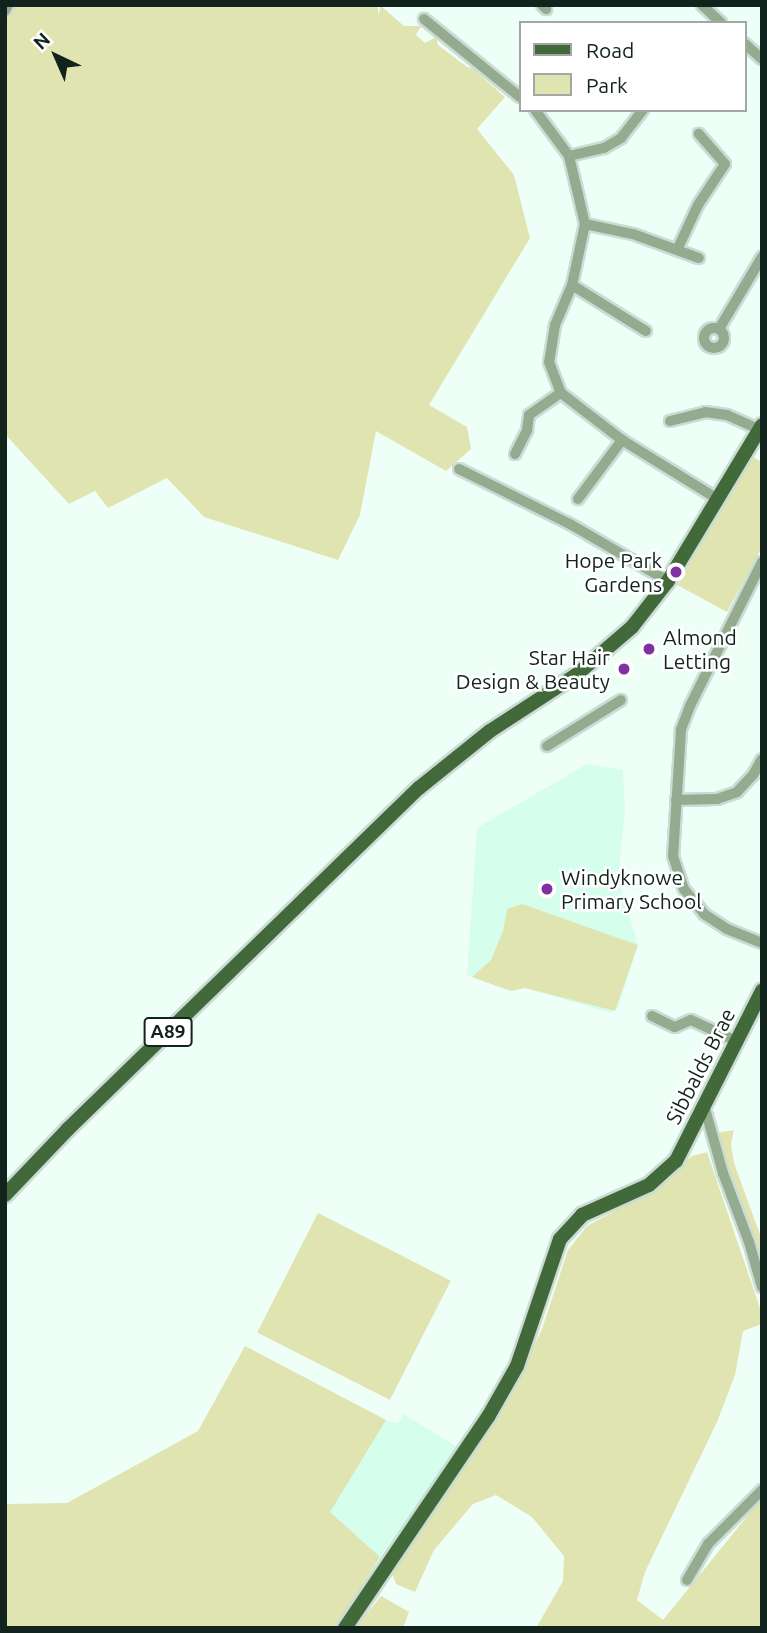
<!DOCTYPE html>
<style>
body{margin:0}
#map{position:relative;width:767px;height:1633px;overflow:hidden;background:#eefff8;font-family:Ubuntu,sans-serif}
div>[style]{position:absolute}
.built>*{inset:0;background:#d5feed}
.green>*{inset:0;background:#e0e4b0;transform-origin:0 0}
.roads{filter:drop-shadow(2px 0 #cbdcd5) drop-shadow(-2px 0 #cbdcd5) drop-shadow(0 2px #cbdcd5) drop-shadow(0 -2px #cbdcd5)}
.minor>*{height:10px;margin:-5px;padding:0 5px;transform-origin:5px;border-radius:5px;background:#95ab90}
.minor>.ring{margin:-5px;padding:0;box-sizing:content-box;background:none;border:10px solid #95ab90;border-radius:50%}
.major>*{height:14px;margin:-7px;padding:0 7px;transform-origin:7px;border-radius:7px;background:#42693a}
.dots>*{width:19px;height:19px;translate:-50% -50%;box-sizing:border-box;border:4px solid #fff;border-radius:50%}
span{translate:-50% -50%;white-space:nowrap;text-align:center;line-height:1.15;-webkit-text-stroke:5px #fff;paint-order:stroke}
.shield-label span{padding:2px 5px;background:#fff;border:2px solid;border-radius:5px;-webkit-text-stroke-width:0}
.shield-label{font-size:19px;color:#12221c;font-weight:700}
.poi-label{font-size:21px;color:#12221c}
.right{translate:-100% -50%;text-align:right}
.left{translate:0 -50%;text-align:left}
.street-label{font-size:21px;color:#12221c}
.frame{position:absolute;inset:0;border:7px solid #12221c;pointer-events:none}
.legend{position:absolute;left:519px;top:21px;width:228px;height:91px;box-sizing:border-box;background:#fff;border:2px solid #a0a7a4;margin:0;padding:9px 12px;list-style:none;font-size:21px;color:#12221c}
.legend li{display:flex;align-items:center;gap:14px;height:35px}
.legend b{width:35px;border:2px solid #a0a7a4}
.north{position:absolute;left:21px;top:21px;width:70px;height:70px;-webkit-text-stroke:5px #fff;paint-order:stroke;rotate:316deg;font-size:19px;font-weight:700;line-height:28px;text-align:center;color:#12221c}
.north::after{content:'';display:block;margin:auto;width:24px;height:32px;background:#12221c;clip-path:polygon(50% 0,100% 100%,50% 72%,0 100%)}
</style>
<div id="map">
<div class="built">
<div style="clip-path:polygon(587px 764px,623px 770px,625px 810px,618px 879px,638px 945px,618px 1008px,611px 1013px,525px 988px,511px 991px,467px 975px,477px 828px)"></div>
<div style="clip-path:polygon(404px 1414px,460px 1449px,380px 1557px,329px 1512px,386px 1420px,398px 1423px)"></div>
</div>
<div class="green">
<div style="clip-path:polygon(14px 5px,378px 5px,378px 15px,381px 6px,404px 26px,421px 26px,416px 35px,425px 43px,436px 37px,438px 45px,467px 67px,472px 68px,505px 97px,477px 129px,514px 175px,530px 238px,429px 405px,467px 427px,471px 449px,446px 471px,376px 431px,360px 515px,338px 560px,204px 517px,167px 478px,108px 508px,95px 491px,69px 504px,5px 434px,5px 23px)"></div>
<div style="clip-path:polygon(753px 457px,762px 462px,762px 547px,727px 612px,677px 585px)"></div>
<div style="clip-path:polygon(522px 904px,638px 945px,615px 1011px,525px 988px,511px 991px,472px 977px,491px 960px,503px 931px,507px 909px)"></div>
<div style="clip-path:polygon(734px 1130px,731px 1144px,734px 1163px,762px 1240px,762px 1269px,715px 1133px)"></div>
<div style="clip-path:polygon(707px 1152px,762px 1314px,762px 1324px,743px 1331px,735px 1375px,717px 1422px,645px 1572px,637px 1600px,663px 1620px,762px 1498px,762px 1628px,536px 1628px,563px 1581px,564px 1556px,532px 1517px,496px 1495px,473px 1504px,434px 1550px,415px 1592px,396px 1584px,391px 1571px,500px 1414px,542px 1329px,568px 1250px,587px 1226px,647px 1193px,692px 1156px)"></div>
<div style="left:318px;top:1213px;width:149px;height:134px;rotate:27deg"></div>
<div style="clip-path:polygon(245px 1346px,386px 1420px,330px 1512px,380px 1557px,336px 1628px,5px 1628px,5px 1504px,67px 1503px,198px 1431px)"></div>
<div style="clip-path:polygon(381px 1596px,409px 1612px,404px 1626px,407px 1628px,355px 1628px)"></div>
</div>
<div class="roads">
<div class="minor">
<div style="left:542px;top:5px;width:6px;rotate:45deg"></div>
<div style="left:702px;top:5px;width:26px;rotate:43deg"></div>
<div style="left:5px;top:11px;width:7px;rotate:-63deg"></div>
<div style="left:424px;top:19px;width:124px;rotate:39.1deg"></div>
<div style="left:744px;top:43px;width:24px;rotate:42deg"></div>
<div style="left:535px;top:110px;width:57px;rotate:53.5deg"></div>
<div style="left:569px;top:156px;width:70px;rotate:76.8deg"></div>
<div style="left:585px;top:224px;width:62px;rotate:102deg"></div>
<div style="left:572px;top:285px;width:43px;rotate:113deg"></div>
<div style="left:555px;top:325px;width:37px;rotate:99deg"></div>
<div style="left:549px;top:362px;width:33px;rotate:69deg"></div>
<div style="left:561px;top:393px;width:77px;rotate:37.6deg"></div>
<div style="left:622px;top:440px;width:110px;rotate:31.7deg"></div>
<div style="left:569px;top:156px;width:36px;rotate:-13deg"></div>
<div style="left:604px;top:148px;width:20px;rotate:-30deg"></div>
<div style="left:621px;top:138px;width:36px;rotate:-52deg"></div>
<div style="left:585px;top:224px;width:49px;rotate:11.8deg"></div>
<div style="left:633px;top:234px;width:70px;rotate:20deg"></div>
<div style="left:678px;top:248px;width:47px;rotate:-65.1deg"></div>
<div style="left:698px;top:205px;width:49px;rotate:-56.6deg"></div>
<div style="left:725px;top:164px;width:40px;rotate:-131deg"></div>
<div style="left:572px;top:285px;width:87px;rotate:31.9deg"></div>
<div class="ring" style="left:704px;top:328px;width:10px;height:10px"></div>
<div style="left:719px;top:329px;width:84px;rotate:-59.2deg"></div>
<div style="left:670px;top:421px;width:36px;rotate:-14deg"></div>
<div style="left:705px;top:412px;width:22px;rotate:8deg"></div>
<div style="left:727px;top:415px;width:35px;rotate:24deg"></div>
<div style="left:515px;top:454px;width:27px;rotate:-63deg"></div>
<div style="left:527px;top:430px;width:15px;rotate:-82deg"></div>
<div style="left:529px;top:415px;width:39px;rotate:-35deg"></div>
<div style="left:459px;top:469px;width:124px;rotate:26.4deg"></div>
<div style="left:570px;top:524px;width:113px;rotate:30.2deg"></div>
<div style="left:578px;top:499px;width:74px;rotate:-53.3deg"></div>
<div style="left:762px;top:562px;width:161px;rotate:116.6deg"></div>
<div style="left:690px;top:706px;width:26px;rotate:111deg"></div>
<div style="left:681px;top:730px;width:126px;rotate:93.6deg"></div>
<div style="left:673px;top:856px;width:35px;rotate:72deg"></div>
<div style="left:684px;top:889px;width:32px;rotate:51deg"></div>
<div style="left:704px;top:914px;width:27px;rotate:33deg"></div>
<div style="left:727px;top:929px;width:38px;rotate:22deg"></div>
<div style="left:547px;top:746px;width:87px;rotate:-31.9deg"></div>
<div style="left:676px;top:800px;width:41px;rotate:-1.4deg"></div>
<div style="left:717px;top:799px;width:21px;rotate:-19deg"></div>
<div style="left:737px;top:792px;width:23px;rotate:-47deg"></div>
<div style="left:753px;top:775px;width:18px;rotate:-61deg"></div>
<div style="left:652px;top:1016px;width:25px;rotate:26deg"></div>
<div style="left:675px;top:1027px;width:17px;rotate:-24deg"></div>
<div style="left:691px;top:1020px;width:50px;rotate:25deg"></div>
<div style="left:704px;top:1105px;width:71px;rotate:74.4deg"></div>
<div style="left:723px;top:1173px;width:74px;rotate:69.4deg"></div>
<div style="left:749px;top:1242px;width:47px;rotate:73.9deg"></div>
<div style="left:687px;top:1580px;width:42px;rotate:-59.7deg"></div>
<div style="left:708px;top:1544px;width:76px;rotate:-45deg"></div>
</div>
<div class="major">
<div style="left:5px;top:1195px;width:91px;rotate:-46.3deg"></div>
<div style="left:68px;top:1129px;width:489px;rotate:-44.2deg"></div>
<div style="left:419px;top:788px;width:91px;rotate:-38.8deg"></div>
<div style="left:490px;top:731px;width:103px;rotate:-33.1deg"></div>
<div style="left:576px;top:675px;width:74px;rotate:-40.6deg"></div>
<div style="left:632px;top:627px;width:58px;rotate:-52deg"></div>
<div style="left:668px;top:581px;width:182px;rotate:-58.9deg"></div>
<div style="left:345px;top:1628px;width:255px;rotate:-55.9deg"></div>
<div style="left:488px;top:1417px;width:59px;rotate:-60.4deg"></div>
<div style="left:517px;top:1366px;width:134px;rotate:-71.3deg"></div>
<div style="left:560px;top:1239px;width:33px;rotate:-47deg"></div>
<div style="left:582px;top:1215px;width:73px;rotate:-24.1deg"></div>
<div style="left:649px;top:1185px;width:36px;rotate:-42deg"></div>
<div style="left:676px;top:1161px;width:191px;rotate:-63.2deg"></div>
</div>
</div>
<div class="dots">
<div style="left:676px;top:572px;background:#7f31a2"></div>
<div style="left:649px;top:649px;background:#7f31a2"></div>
<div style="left:624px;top:669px;background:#7f31a2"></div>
<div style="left:547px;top:889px;background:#7f31a2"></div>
</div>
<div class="shield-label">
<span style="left:168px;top:1032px">A89</span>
</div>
<div class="poi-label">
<span class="right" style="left:662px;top:572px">Hope Park<br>Gardens</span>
<span class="left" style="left:663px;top:649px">Almond<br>Letting</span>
<span class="right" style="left:610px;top:669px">Star Hair<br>Design &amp; Beauty</span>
<span class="left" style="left:561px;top:889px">Windyknowe<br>Primary School</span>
</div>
<div class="street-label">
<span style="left:700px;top:1066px;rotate:-63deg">Sibbalds Brae</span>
</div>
<div class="frame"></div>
<ul class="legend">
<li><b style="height:9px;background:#42693a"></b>Road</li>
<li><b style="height:19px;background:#e0e4b0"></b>Park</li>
</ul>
<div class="north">N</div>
</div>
